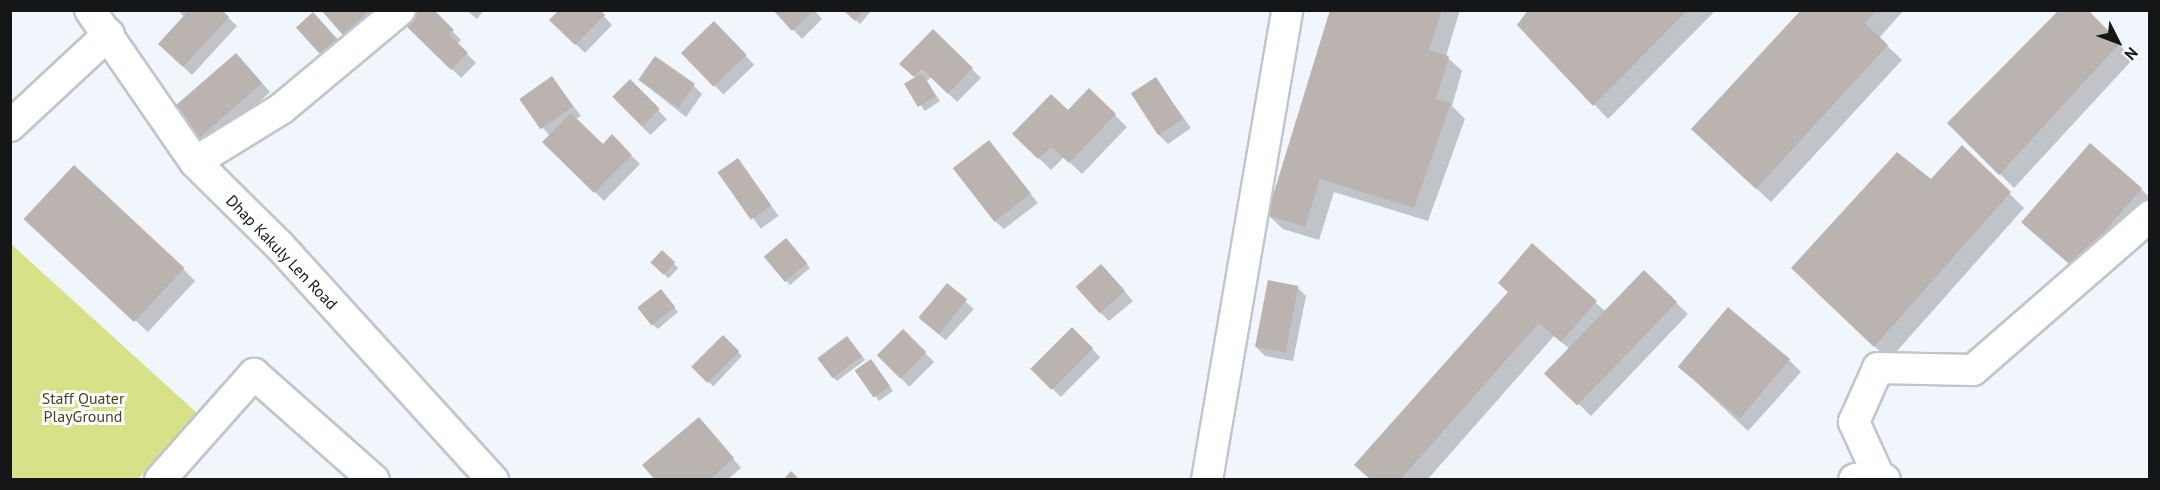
<!DOCTYPE html>
<style>
body{margin:0}
#map{position:relative;width:2160px;height:490px;overflow:hidden;background:#f0f6fc;font-family:"PT Sans",sans-serif}
div>[style]{position:absolute}
.green>*{inset:0;background:#d7e187}
.shadow>*{inset:0;background:#0003;transform-origin:0 0}
.building>*{inset:0;background:#bbb3b0;transform-origin:0 0}
.roads{filter:drop-shadow(2px 0 #c0c6cc) drop-shadow(-2px 0 #c0c6cc) drop-shadow(0 2px #c0c6cc) drop-shadow(0 -2px #c0c6cc)}
.minor>*{height:30px;margin:-15px;padding:0 15px;transform-origin:15px;border-radius:15px;background:#fff}
.major>*{height:33px;margin:-16.5px;padding:0 16.5px;transform-origin:16.5px;border-radius:16.5px;background:#fff}
span{translate:-50% -50%;white-space:nowrap;text-align:center;line-height:1.15;-webkit-text-stroke:6px #fff;paint-order:stroke}
.street-label{font-size:16px;color:#141618}
.park-label{font-size:16px;color:#42461e}
.frame{position:absolute;inset:0;border:12px solid #141618;pointer-events:none}
.north{position:absolute;left:2088px;top:12px;width:60px;height:60px;-webkit-text-stroke:4px #fff;paint-order:stroke;rotate:132deg;font-size:16px;font-weight:700;line-height:24px;text-align:center;color:#141618}
.north::after{content:'';display:block;margin:auto;width:21px;height:27px;background:#141618;clip-path:polygon(50% 0,100% 100%,50% 72%,0 100%)}
</style>
<div id="map">
<div class="green">
<div style="clip-path:polygon(11px 244px,198px 414px,138px 479px,11px 479px)"></div>
</div>
<div class="shadow">
<div style="clip-path:polygon(178px 10px,220px 10px,237px 26px,192px 75px,169px 53px,185px 18px)"></div>
<div style="clip-path:polygon(323px 10px,388px 10px,353px 42px)"></div>
<div style="clip-path:polygon(432px 10px,461px 40px,457px 44px,476px 63px,461px 78px,402px 20px)"></div>
<div style="clip-path:polygon(466px 10px,484px 10px,477px 19px)"></div>
<div style="clip-path:polygon(598px 10px,612px 25px,585px 53px,551px 20px)"></div>
<div style="clip-path:polygon(775px 10px,814px 10px,822px 19px,802px 39px)"></div>
<div style="clip-path:polygon(845px 10px,872px 10px,860px 24px)"></div>
<div style="clip-path:polygon(1331px 10px,1460px 10px,1446px 56px,1462px 71px,1452px 106px,1465px 119px,1428px 221px,1334px 192px,1319px 240px,1283px 229px,1268px 215px)"></div>
<div style="clip-path:polygon(1530px 10px,1716px 10px,1608px 119px,1519px 25px)"></div>
<div style="clip-path:polygon(1803px 10px,1904px 10px,1879px 38px,1902px 60px,1771px 202px,1707px 143px)"></div>
<div style="clip-path:polygon(2086px 10px,2133px 59px,2014px 188px,1949px 123px)"></div>
<div style="left:714px;top:23px;width:58px;height:43px;rotate:46deg"></div>
<div style="clip-path:polygon(933px 31px,981px 78px,957px 102px,931px 77px,927px 81px,940px 101px,925px 111px,907px 85px,917px 78px,902px 64px)"></div>
<div style="clip-path:polygon(245px 64px,270px 92px,208px 149px,174px 112px)"></div>
<div style="clip-path:polygon(552px 78px,581px 116px,576px 119px,603px 146px,612px 137px,640px 164px,604px 201px,544px 142px,550px 136px,543px 128px)"></div>
<div style="clip-path:polygon(1156px 79px,1191px 128px,1168px 144px,1159px 135px)"></div>
<div style="clip-path:polygon(639px 80px,694px 86px,702px 94px,686px 117px)"></div>
<div style="left:630px;top:81px;width:53px;height:23px;rotate:46deg"></div>
<div style="clip-path:polygon(1089px 90px,1127px 127px,1082px 174px,1064px 157px,1051px 170px,1014px 134px,1068px 112px)"></div>
<div style="clip-path:polygon(989px 142px,1038px 203px,1004px 229px,995px 221px)"></div>
<div style="clip-path:polygon(1962px 147px,2024px 208px,1889px 360px,1807px 282px,1931px 181px)"></div>
<div style="left:738px;top:160px;width:69px;height:22px;rotate:54deg"></div>
<div style="clip-path:polygon(2141px 189px,2150px 198px,2150px 205px,2086px 278px,2024px 223px)"></div>
<div style="clip-path:polygon(44px 236px,183px 269px,195px 281px,148px 332px)"></div>
<div style="clip-path:polygon(791px 244px,810px 268px,790px 285px,766px 257px)"></div>
<div style="clip-path:polygon(1532px 246px,1606px 312px,1644px 272px,1688px 314px,1591px 416px,1548px 374px,1571px 350px,1554px 336px,1427px 480px,1371px 480px,1509px 292px)"></div>
<div style="left:662px;top:252px;width:23px;height:14px;rotate:45deg"></div>
<div style="clip-path:polygon(1110px 275px,1133px 301px,1109px 321px,1101px 313px)"></div>
<div style="left:947px;top:285px;width:36px;height:42px;rotate:42deg"></div>
<div style="clip-path:polygon(1297px 287px,1306px 296px,1293px 361px,1265px 356px,1256px 347px)"></div>
<div style="clip-path:polygon(665px 295px,678px 312px,658px 329px,653px 325px)"></div>
<div style="left:1072px;top:329px;width:40px;height:56px;rotate:45deg"></div>
<div style="left:903px;top:331px;width:44px;height:35px;rotate:45deg"></div>
<div style="left:723px;top:338px;width:26px;height:42px;rotate:43deg"></div>
<div style="clip-path:polygon(851px 342px,865px 360px,837px 381px,833px 377px)"></div>
<div style="clip-path:polygon(1789px 360px,1801px 372px,1748px 431px,1695px 381px)"></div>
<div style="clip-path:polygon(875px 365px,893px 391px,879px 401px,857px 371px)"></div>
<div style="clip-path:polygon(707px 428px,741px 468px,727px 480px,657px 480px)"></div>
</div>
<div class="building">
<div style="clip-path:polygon(189px 10px,222px 10px,229px 17px,183px 67px,158px 44px)"></div>
<div style="clip-path:polygon(321px 10px,370px 10px,343px 35px)"></div>
<div style="clip-path:polygon(409px 10px,434px 10px,454px 30px,449px 34px,468px 53px,451px 70px,400px 20px)"></div>
<div style="clip-path:polygon(559px 10px,600px 10px,605px 15px,575px 45px,549px 20px)"></div>
<div style="clip-path:polygon(773px 10px,814px 10px,792px 31px)"></div>
<div style="clip-path:polygon(843px 10px,864px 10px,855px 21px)"></div>
<div style="clip-path:polygon(1330px 10px,1442px 10px,1429px 50px,1449px 56px,1436px 99px,1451px 103px,1414px 208px,1320px 179px,1305px 227px,1267px 215px)"></div>
<div style="clip-path:polygon(1528px 10px,1688px 10px,1593px 106px,1517px 25px)"></div>
<div style="clip-path:polygon(1801px 10px,1877px 10px,1865px 23px,1888px 45px,1756px 189px,1691px 129px)"></div>
<div style="clip-path:polygon(2059px 10px,2088px 10px,2120px 43px,1999px 175px,1947px 123px)"></div>
<div style="left:313px;top:12px;width:47px;height:23px;rotate:48deg"></div>
<div style="left:714px;top:21px;width:47px;height:46px;rotate:46deg"></div>
<div style="clip-path:polygon(933px 29px,973px 68px,948px 94px,922px 69px,914px 77px,899px 64px)"></div>
<div style="left:236px;top:53px;width:40px;height:87px;rotate:49deg"></div>
<div style="left:655px;top:56px;width:49px;height:29px;rotate:35deg"></div>
<div style="left:922px;top:73px;width:27px;height:21px;rotate:59deg"></div>
<div style="left:552px;top:76px;width:37px;height:40px;rotate:55deg"></div>
<div style="left:1156px;top:77px;width:50px;height:30px;rotate:57deg"></div>
<div style="left:630px;top:79px;width:42px;height:25px;rotate:45deg"></div>
<div style="clip-path:polygon(1089px 88px,1116px 114px,1069px 163px,1051px 147px,1038px 159px,1012px 134px,1051px 94px,1068px 110px)"></div>
<div style="clip-path:polygon(571px 113px,603px 144px,612px 134px,632px 155px,594px 193px,542px 142px)"></div>
<div style="left:989px;top:140px;width:68px;height:46px;rotate:52deg"></div>
<div style="left:2090px;top:143px;width:69px;height:105px;rotate:41deg"></div>
<div style="clip-path:polygon(1962px 145px,2011px 192px,1874px 347px,1791px 268px,1897px 152px,1931px 179px)"></div>
<div style="left:738px;top:158px;width:58px;height:25px;rotate:55deg"></div>
<div style="left:74px;top:165px;width:151px;height:74px;rotate:43deg"></div>
<div style="left:786px;top:238px;width:33px;height:29px;rotate:50deg"></div>
<div style="clip-path:polygon(1532px 243px,1597px 301px,1561px 342px,1539px 323px,1400px 480px,1371px 480px,1354px 465px,1508px 292px,1498px 283px)"></div>
<div style="left:662px;top:250px;width:18px;height:17px;rotate:43deg"></div>
<div style="left:1101px;top:264px;width:36px;height:34px;rotate:48deg"></div>
<div style="left:1644px;top:270px;width:46px;height:144px;rotate:44deg"></div>
<div style="left:1268px;top:280px;width:31px;height:68px;rotate:11deg"></div>
<div style="left:947px;top:283px;width:26px;height:45px;rotate:39deg"></div>
<div style="left:661px;top:289px;width:23px;height:30px;rotate:52deg"></div>
<div style="left:1728px;top:307px;width:81px;height:78px;rotate:40deg"></div>
<div style="left:1072px;top:327px;width:30px;height:59px;rotate:45deg"></div>
<div style="left:903px;top:329px;width:33px;height:37px;rotate:45deg"></div>
<div style="left:723px;top:335px;width:23px;height:45px;rotate:45deg"></div>
<div style="left:847px;top:336px;width:25px;height:37px;rotate:53deg"></div>
<div style="left:871px;top:359px;width:33px;height:20px;rotate:55deg"></div>
<div style="clip-path:polygon(699px 417px,734px 458px,709px 480px,655px 480px,642px 465px)"></div>
<div style="clip-path:polygon(791px 471px,800px 480px,783px 480px)"></div>
</div>
<div class="roads">
<div class="minor">
<div style="left:90px;top:10px;width:185px;rotate:55.4deg"></div>
<div style="left:195px;top:162px;width:118px;rotate:44.7deg"></div>
<div style="left:279px;top:245px;width:318px;rotate:47.7deg"></div>
<div style="left:10px;top:126px;width:135px;rotate:-42.9deg"></div>
<div style="left:195px;top:162px;width:101px;rotate:-31.6deg"></div>
<div style="left:281px;top:109px;width:155px;rotate:-39.8deg"></div>
<div style="left:1880px;top:479px;width:63px;rotate:-114.5deg"></div>
<div style="left:1854px;top:422px;width:59px;rotate:-66deg"></div>
<div style="left:1878px;top:368px;width:95px;rotate:1.2deg"></div>
<div style="left:1973px;top:370px;width:235px;rotate:-41deg"></div>
<div style="left:160px;top:480px;width:142px;rotate:-48.4deg"></div>
<div style="left:254px;top:374px;width:160px;rotate:41.5deg"></div>
<div style="left:1207px;top:480px;width:477px;rotate:-80.3deg"></div>
</div>
<div class="major">
<div style="left:1855px;top:480px;width:28px"></div>
</div>
</div>
<div class="street-label">
<span style="left:282px;top:252px;rotate:46deg">Dhap Kakuly Len Road</span>
</div>
<div class="park-label">
<span style="left:83px;top:407px">Staff Quater<br>PlayGround</span>
</div>
<div class="frame"></div>
<div class="north">N</div>
</div>
